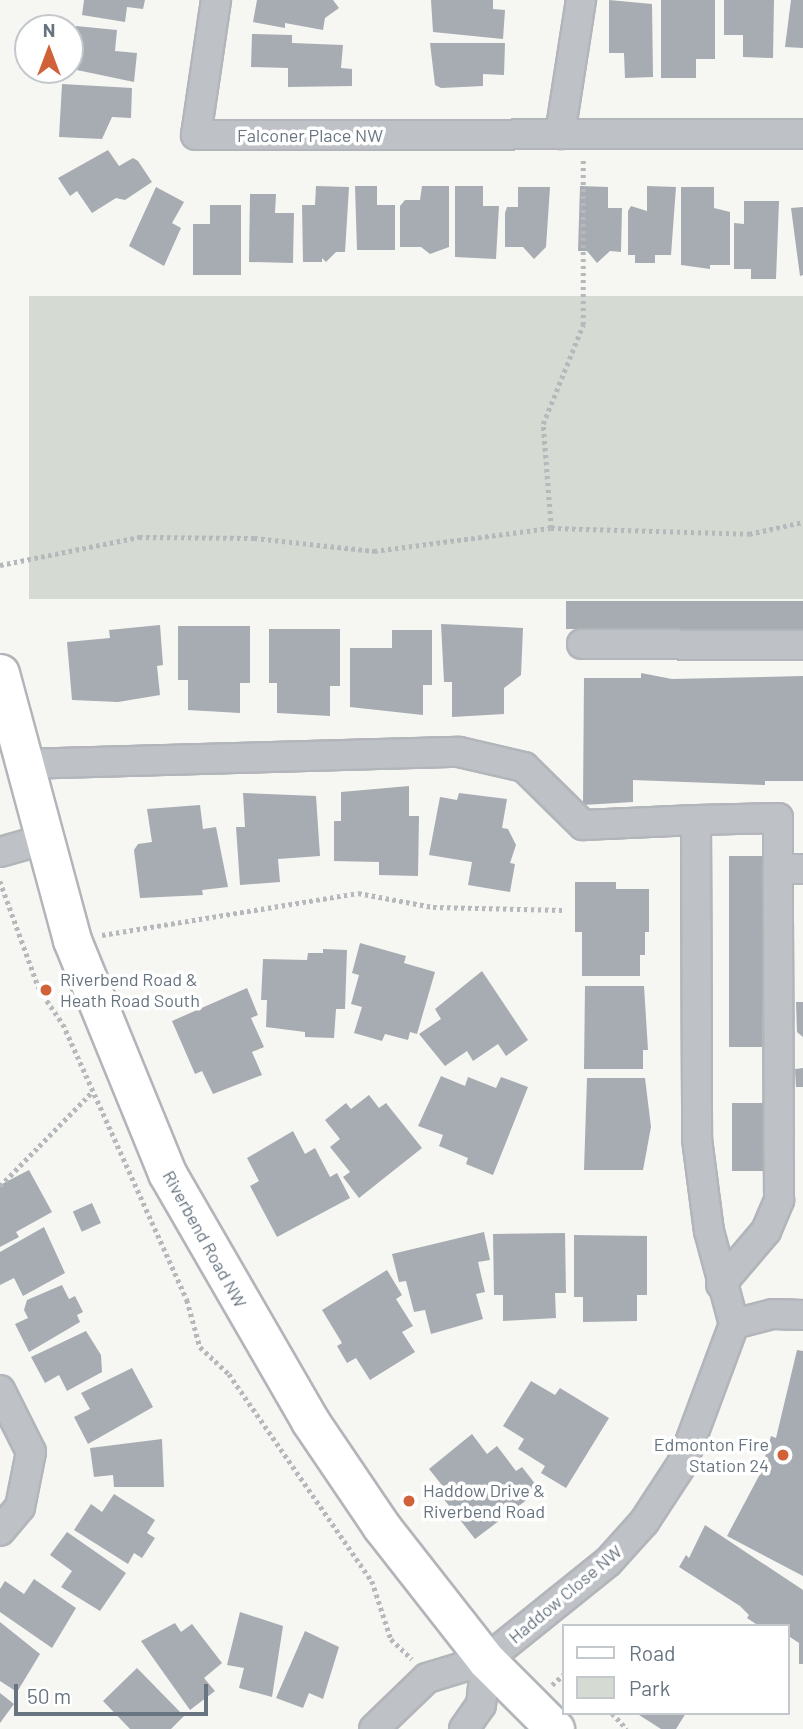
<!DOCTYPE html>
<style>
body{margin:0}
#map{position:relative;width:803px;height:1729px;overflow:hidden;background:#f6f6f3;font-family:Barlow,sans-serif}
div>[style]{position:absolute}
.green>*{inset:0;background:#d5dad3;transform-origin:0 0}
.building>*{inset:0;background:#a6acb2;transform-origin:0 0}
.path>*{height:4.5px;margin-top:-2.25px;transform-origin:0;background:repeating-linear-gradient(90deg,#b6b9bc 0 3.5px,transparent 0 7px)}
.roads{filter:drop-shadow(2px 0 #b2b5b9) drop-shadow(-2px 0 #b2b5b9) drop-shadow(0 2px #b2b5b9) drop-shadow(0 -2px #b2b5b9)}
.minor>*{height:28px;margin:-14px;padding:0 14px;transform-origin:14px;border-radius:14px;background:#bec1c5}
.major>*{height:37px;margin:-18.5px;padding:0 18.5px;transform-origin:18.5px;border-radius:18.5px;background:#fff}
.dots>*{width:19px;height:19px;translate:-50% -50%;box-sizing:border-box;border:4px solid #fff;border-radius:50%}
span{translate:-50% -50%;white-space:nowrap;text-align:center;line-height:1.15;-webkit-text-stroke:7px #fff;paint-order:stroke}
.street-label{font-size:18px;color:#687581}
.poi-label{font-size:18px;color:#687581}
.left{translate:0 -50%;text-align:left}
.right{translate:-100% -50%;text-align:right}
.legend{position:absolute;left:562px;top:1624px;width:228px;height:91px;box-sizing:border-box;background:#fff;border:2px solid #c3c8cd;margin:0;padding:9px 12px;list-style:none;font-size:21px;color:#687581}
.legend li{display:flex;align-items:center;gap:14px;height:35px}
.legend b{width:35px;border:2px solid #c3c8cd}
.north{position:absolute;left:14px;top:14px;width:70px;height:70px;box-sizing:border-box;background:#fff;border:2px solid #c3c8cd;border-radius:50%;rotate:0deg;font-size:19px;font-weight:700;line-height:28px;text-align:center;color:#687581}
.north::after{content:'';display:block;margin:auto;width:24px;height:32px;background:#d16139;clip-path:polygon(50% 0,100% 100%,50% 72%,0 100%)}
.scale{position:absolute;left:14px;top:1684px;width:194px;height:32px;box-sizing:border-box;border:4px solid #687581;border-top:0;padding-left:9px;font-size:21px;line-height:24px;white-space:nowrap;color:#687581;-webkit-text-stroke:5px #fff;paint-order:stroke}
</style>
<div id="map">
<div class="green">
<div style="left:803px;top:296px;width:303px;height:774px;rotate:90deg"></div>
</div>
<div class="building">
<div style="clip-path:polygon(84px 0,145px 0,143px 9px,127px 7px,125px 22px,82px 15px)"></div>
<div style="clip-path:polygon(257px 0,333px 0,339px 8px,325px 18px,323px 30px,285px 23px,285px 28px,253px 22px)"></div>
<div style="clip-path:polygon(493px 0,493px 9px,505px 10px,503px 39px,433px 32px,431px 0)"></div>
<div style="clip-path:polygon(609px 0,652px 4px,653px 77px,625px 78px,624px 53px,609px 53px)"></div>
<div style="clip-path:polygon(661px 0,715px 0,715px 59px,696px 59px,696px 78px,661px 78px)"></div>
<div style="clip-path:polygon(724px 0,774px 0,773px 58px,743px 57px,743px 35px,724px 35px)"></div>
<div style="clip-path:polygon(791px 0,803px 0,803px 48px,785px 47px)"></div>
<div style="clip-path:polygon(76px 26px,117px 30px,115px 51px,137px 53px,134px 82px,72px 69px)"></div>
<div style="clip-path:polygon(252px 34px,292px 35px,292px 43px,343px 45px,341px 68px,352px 69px,352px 86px,288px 87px,288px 68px,251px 67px)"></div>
<div style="clip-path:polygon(430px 43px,505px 43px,504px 75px,483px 74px,483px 86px,441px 88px,435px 85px)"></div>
<div style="clip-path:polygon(62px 84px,132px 88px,131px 118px,112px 117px,102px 139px,59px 137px)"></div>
<div style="clip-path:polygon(108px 150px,119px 166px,133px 158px,138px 161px,152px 182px,125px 200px,116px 198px,92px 213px,77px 191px,70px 196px,58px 178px)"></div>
<div style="clip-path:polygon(316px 186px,349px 187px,345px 252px,336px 252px,326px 262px,322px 258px,322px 262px,303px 262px,302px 205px,315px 205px)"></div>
<div style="clip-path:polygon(355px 186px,377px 186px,377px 205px,395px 205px,395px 250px,357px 250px)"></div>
<div style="clip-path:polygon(422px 186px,449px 186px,449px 247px,430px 254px,421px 247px,400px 247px,400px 206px,405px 200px,420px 200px)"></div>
<div style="clip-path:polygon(455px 186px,483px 186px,483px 206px,499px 206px,496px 259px,455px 257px)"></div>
<div style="clip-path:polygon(580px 186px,608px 187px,608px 208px,622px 208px,621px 252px,610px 251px,597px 263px,587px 251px,578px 251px)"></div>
<div style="clip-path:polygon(647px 186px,676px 187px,671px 255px,655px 255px,655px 263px,635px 263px,635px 255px,628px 255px,628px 211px,631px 206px,647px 211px)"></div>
<div style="clip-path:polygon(156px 187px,184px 202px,172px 223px,181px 228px,164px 266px,129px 246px)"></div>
<div style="clip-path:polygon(518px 187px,550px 187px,546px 247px,534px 259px,523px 247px,505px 247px,505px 213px,507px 207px,518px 207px)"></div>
<div style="clip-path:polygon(681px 187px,714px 187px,714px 208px,730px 212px,730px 265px,710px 265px,710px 269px,681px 265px)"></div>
<div style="clip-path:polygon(250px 194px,276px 194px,275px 213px,294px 213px,293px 263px,249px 262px)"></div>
<div style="clip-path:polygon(744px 201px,779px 201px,776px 279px,751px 279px,751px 269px,734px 269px,734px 223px,744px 224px)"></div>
<div style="clip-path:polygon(210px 205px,241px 205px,241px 275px,193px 275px,193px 224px,210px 224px)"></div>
<div style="clip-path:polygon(803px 207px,803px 275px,800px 276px,791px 208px)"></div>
<div style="left:566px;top:601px;width:237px;height:28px"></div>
<div style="clip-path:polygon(441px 624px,523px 628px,521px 675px,504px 688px,504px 714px,452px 717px,452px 682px,444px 682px)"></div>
<div style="clip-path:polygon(160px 625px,163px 665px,157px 666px,160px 695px,118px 702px,72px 700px,67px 642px,110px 638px,109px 630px)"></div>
<div style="clip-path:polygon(178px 626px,250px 626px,250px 683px,240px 683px,240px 713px,188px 710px,188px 680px,178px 680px)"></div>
<div style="clip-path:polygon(269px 629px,340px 629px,340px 686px,330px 686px,330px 716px,277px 713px,277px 683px,269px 683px)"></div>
<div style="clip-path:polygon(392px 630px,432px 630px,432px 685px,423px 685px,423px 715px,350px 707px,350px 648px,392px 648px)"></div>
<div style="clip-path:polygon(641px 673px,672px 679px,803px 676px,803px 781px,765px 781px,765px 785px,633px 780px,633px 802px,583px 805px,584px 678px,641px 678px)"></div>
<div style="clip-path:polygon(409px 786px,409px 816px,419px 816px,418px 876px,379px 875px,379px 862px,334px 861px,334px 821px,341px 821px,341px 792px)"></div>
<div style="clip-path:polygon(243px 793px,316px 796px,320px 856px,278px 859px,280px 882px,240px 885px,236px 827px,245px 827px)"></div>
<div style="clip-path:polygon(459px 793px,507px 799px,502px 828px,508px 829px,516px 845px,510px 863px,515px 864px,510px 892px,468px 885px,472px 862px,429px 855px,440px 797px,457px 800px)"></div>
<div style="clip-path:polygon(200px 805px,203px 829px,216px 827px,228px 887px,202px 890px,203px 895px,140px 898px,134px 850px,138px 844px,152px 842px,147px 809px)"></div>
<div style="left:729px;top:856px;width:33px;height:191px"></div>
<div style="clip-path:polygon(575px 882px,616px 882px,616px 889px,649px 889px,649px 932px,645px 932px,645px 955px,640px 955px,640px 976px,582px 976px,582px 932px,575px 932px)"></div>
<div style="clip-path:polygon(360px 943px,406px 956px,404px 963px,435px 972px,417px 1034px,410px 1032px,408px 1040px,385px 1034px,382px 1041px,354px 1033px,362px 1007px,351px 1004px,359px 975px,352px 973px)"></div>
<div style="clip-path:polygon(323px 949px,347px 950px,345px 1009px,336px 1009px,334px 1038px,305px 1037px,305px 1032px,266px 1027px,267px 1000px,261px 1000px,263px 959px,307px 960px,308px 953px,323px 953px)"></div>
<div style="clip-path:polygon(482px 971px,528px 1040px,506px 1056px,498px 1044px,473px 1061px,467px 1051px,445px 1066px,419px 1034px,441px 1019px,435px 1009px)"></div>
<div style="clip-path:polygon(585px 986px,644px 986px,648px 1050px,643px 1050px,643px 1069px,584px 1069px)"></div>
<div style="clip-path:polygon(247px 988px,258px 1015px,251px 1018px,264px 1047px,252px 1052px,262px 1075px,213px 1094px,202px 1071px,195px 1074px,172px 1021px)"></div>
<div style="clip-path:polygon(796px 1002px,803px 1002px,803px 1037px,797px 1032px)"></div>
<div style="clip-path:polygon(803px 1068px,803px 1087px,796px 1087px,795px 1069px)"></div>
<div style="clip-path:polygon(441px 1076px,465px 1086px,468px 1077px,496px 1088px,501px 1077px,528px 1087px,493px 1175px,466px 1164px,468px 1158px,439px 1146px,443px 1135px,418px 1126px)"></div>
<div style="clip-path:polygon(587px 1078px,645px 1078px,651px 1127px,643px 1170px,584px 1170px)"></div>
<div style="clip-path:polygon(369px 1095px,379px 1108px,386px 1103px,422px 1148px,359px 1198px,343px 1177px,350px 1172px,330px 1147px,340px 1139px,325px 1120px,346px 1103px,351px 1109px)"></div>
<div style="left:732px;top:1103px;width:32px;height:68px"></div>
<div style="clip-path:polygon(293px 1131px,305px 1154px,315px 1148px,330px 1177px,337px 1173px,350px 1198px,277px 1237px,250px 1186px,259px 1181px,247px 1158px)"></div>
<div style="clip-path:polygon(29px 1170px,52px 1212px,16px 1232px,19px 1237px,0 1247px,0 1185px)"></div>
<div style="left:92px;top:1203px;width:22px;height:21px;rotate:66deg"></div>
<div style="clip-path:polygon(44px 1227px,65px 1273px,23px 1296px,14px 1278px,0 1285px,0 1252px)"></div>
<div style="clip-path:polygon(484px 1232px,490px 1260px,478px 1262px,485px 1292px,476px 1294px,483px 1319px,431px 1334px,425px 1310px,414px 1312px,406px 1281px,399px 1282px,392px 1254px)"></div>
<div style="clip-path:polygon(565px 1233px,566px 1293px,555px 1293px,556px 1318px,503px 1321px,503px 1295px,494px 1295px,493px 1234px)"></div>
<div style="clip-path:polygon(574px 1235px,647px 1236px,647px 1295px,637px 1295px,637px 1321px,583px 1322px,583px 1297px,574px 1297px)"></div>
<div style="clip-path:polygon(387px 1270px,402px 1295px,396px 1299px,413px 1326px,402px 1332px,415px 1352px,370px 1380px,356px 1358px,347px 1363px,337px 1346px,342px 1343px,322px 1310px)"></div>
<div style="clip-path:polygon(62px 1285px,69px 1299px,75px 1296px,83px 1312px,77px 1315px,80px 1322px,29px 1352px,15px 1324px,28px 1318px,24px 1310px,27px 1300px)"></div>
<div style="clip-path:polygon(86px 1331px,101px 1355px,102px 1372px,67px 1391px,59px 1375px,45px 1383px,31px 1357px)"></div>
<div style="clip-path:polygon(797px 1350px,803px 1351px,803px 1576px,727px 1536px,760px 1474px,771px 1436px,776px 1438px)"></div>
<div style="clip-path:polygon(132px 1368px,153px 1407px,88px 1444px,74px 1417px,90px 1409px,81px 1393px)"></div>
<div style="clip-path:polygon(531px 1381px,555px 1395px,560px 1388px,609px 1418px,566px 1488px,541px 1473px,545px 1466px,518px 1449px,524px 1439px,503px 1426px)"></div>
<div style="clip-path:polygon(472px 1434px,487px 1454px,497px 1446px,516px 1471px,522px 1467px,540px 1490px,475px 1539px,439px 1493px,445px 1489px,429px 1469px)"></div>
<div style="clip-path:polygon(162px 1439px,164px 1487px,114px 1487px,113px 1475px,94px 1477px,90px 1448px)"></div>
<div style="clip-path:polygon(114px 1494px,155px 1520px,147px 1533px,155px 1538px,142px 1558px,134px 1553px,128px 1564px,74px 1530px,91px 1504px,102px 1512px)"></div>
<div style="clip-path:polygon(705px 1525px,803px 1590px,803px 1664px,799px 1664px,799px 1643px,790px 1637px,787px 1641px,787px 1626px,759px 1626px,747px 1618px,749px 1615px,740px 1606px,679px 1567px,686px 1555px,689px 1558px)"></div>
<div style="clip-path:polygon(67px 1532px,126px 1573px,100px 1611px,61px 1587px,72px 1571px,50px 1555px)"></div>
<div style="clip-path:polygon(34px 1579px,76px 1608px,52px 1648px,0 1612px,0 1589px,5px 1581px,24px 1594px)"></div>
<div style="clip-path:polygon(240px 1612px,283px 1626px,272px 1697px,239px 1688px,244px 1668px,227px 1665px)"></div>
<div style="clip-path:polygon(0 1622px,40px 1654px,17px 1692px,0 1681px)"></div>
<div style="clip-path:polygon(175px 1623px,181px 1632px,192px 1624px,222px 1663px,204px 1678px,215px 1691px,190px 1710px,141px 1641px)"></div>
<div style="clip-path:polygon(305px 1631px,339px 1647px,323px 1699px,309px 1693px,303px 1708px,276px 1698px)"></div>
<div style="clip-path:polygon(137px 1668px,184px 1716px,171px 1729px,130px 1729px,103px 1701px)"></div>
<div style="clip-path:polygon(0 1693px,14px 1704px,0 1723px)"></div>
<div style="clip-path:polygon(636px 1713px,686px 1713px,676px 1729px,661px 1729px)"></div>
</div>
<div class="path">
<div style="left:551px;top:528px;width:104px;rotate:-94.4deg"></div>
<div style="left:543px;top:424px;width:107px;rotate:-68deg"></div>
<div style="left:583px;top:325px;width:166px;rotate:-90deg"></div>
<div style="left:0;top:565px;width:142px;rotate:-11.4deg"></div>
<div style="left:139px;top:537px;width:115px;rotate:0.5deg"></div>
<div style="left:254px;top:538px;width:121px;rotate:6.2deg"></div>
<div style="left:374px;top:551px;width:178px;rotate:-7.4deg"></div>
<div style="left:551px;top:528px;width:198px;rotate:1.7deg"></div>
<div style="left:749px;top:534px;width:55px;rotate:-12.5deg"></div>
<div style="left:0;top:881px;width:115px;rotate:70.1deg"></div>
<div style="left:39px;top:989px;width:42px;rotate:55.6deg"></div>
<div style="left:63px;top:1024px;width:303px;rotate:65.8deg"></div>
<div style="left:187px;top:1300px;width:49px;rotate:74.5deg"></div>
<div style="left:200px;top:1347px;width:40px;rotate:43deg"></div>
<div style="left:229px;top:1374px;width:252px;rotate:55.4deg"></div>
<div style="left:372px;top:1581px;width:61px;rotate:71.9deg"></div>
<div style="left:391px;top:1639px;width:29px;rotate:44deg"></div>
<div style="left:102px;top:935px;width:259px;rotate:-9.3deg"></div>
<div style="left:358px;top:893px;width:76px;rotate:10.6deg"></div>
<div style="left:433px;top:907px;width:129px;rotate:1.3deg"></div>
<div style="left:0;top:1186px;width:130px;rotate:-45.6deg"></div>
<div style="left:552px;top:1685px;width:15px;rotate:-42deg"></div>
<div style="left:612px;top:1713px;width:22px;rotate:47deg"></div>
</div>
<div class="roads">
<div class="minor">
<div style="left:216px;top:0;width:136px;rotate:98.4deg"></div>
<div style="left:196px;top:135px;width:607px;rotate:-0.09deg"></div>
<div style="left:560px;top:134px;width:136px;rotate:-81.1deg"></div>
<div style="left:582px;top:644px;width:221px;rotate:0.3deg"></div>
<div style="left:22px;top:764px;width:437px;rotate:-1.6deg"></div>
<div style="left:459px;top:752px;width:67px;rotate:13deg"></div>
<div style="left:524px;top:767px;width:83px;rotate:44.5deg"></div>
<div style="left:583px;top:825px;width:113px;rotate:-2.5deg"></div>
<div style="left:696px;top:820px;width:319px;rotate:89.8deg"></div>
<div style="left:697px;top:1139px;width:93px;rotate:82.6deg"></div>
<div style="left:709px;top:1231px;width:96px;rotate:75deg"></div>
<div style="left:696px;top:820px;width:82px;rotate:-1.4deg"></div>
<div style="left:778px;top:818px;width:51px;rotate:90deg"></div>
<div style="left:778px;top:869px;width:25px"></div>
<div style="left:0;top:852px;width:44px;rotate:-15.9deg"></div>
<div style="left:721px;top:1284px;width:70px;rotate:-49.7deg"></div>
<div style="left:766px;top:1231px;width:34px;rotate:-67deg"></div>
<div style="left:779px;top:1200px;width:331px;rotate:-90.2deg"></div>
<div style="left:0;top:1390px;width:69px;rotate:63.4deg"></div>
<div style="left:31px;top:1452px;width:56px;rotate:101.3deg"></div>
<div style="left:20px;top:1507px;width:31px;rotate:130deg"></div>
<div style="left:374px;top:1729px;width:74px;rotate:-43.9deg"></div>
<div style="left:427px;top:1678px;width:62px;rotate:-17deg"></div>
<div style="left:486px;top:1660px;width:156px;rotate:-38.8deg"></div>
<div style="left:608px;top:1562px;width:54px;rotate:-48deg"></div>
<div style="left:644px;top:1522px;width:69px;rotate:-56.8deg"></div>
<div style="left:682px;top:1464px;width:149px;rotate:-69.6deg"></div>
<div style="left:734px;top:1324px;width:40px;rotate:-14.4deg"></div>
<div style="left:773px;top:1314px;width:30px;rotate:2deg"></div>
<div style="left:464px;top:1729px;width:29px;rotate:-55deg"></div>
<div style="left:481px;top:1705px;width:45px;rotate:-83.7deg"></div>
</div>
<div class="major">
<div style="left:0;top:673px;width:277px;rotate:74.9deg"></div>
<div style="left:72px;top:940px;width:252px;rotate:67.8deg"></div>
<div style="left:167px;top:1173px;width:286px;rotate:60deg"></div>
<div style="left:310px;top:1421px;width:127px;rotate:55.9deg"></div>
<div style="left:381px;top:1526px;width:170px;rotate:51.9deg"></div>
<div style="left:486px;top:1660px;width:98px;rotate:45deg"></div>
</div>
</div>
<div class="dots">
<div style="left:46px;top:990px;background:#d16139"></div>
<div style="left:783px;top:1455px;background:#d16139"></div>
<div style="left:409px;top:1501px;background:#d16139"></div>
</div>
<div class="street-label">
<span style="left:310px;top:135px">Falconer Place NW</span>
<span style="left:205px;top:1239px;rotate:61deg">Riverbend Road NW</span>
<span style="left:565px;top:1594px;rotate:-40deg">Haddow Close NW</span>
</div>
<div class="poi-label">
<span class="left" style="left:60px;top:990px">Riverbend Road &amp;<br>Heath Road South</span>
<span class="right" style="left:769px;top:1455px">Edmonton Fire<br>Station 24</span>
<span class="left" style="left:423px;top:1501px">Haddow Drive &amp;<br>Riverbend Road</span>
</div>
<ul class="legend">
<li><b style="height:9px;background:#fff"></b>Road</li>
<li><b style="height:19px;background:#d5dad3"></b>Park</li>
</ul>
<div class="north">N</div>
<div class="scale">50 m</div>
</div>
